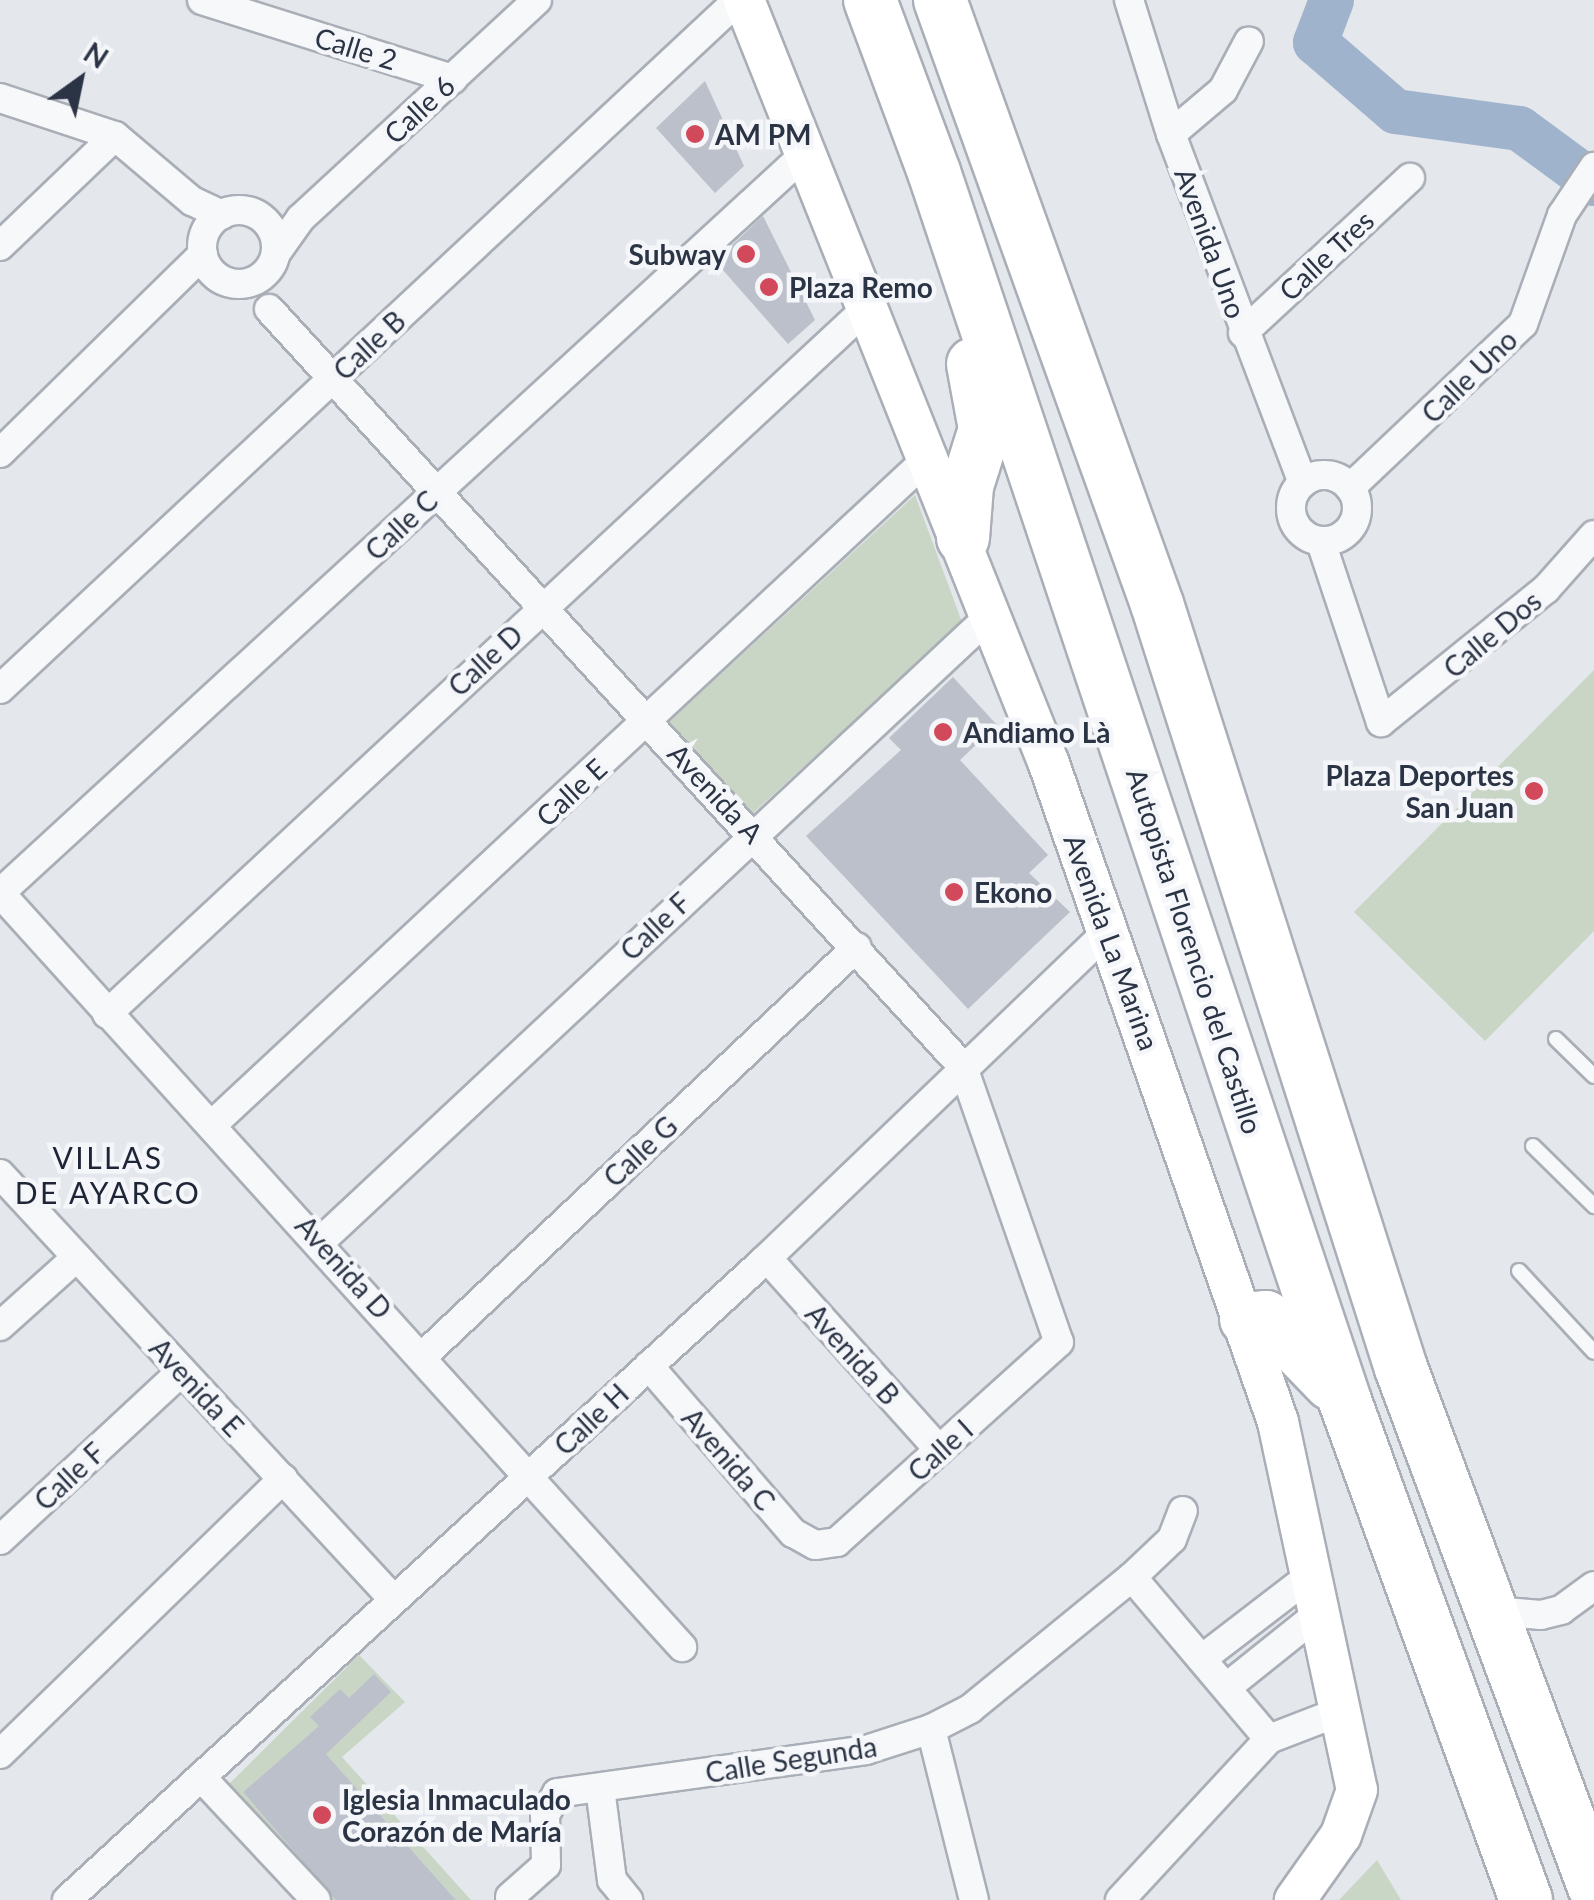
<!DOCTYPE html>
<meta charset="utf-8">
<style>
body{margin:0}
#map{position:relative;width:1594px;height:1900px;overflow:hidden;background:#e4e7ec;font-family:Lato,sans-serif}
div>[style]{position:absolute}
.green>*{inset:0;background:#c9d6c5}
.river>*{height:45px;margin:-22.5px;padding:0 22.5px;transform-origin:22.5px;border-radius:22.5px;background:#9fb4cc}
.building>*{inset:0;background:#bbc0ca}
.roads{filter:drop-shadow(2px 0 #a9aeb7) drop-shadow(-2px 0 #a9aeb7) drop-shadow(0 2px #a9aeb7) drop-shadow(0 -2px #a9aeb7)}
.lane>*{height:14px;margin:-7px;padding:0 7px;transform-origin:7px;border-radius:7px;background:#f7f8fa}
.street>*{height:28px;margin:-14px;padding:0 14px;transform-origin:14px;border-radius:14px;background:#f7f8fa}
.street>.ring{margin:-14px;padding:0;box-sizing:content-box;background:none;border:28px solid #f7f8fa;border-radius:50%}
.secondary>*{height:40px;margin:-20px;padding:0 20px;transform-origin:20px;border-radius:20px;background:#fff}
.highway>*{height:52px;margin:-26px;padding:0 26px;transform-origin:26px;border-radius:26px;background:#fff}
.dots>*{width:28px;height:28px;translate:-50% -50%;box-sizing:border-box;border:5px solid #f4f6f9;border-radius:50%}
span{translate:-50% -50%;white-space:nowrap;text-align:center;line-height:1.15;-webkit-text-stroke:9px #f4f6f9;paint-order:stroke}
.street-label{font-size:28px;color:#2b3445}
.poi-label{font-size:28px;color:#2b3445;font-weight:700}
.left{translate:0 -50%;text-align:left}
.right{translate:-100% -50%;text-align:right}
.neighbourhood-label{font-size:30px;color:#1d2536;letter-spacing:2.5px}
.north{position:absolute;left:30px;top:30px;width:100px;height:100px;-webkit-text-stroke:8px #f4f6f9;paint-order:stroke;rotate:33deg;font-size:28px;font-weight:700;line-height:40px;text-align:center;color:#2b3445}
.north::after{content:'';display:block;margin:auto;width:35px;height:45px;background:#2b3445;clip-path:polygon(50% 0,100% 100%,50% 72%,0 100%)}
</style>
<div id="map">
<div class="green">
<div style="clip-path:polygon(915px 495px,962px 622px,752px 814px,669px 722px)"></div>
<div style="clip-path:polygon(1594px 670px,1594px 931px,1485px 1041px,1354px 912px)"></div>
<div style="clip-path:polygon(359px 1655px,405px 1702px,342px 1757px,471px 1900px,456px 1900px,309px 1735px,243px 1792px,339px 1900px,325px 1900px,226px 1787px)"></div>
<div style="clip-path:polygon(1377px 1860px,1401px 1900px,1339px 1900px)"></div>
</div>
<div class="river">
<div style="left:1331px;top:0;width:45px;rotate:110.9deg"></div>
<div style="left:1315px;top:42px;width:106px;rotate:40.8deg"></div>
<div style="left:1395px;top:111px;width:125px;rotate:7.8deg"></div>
<div style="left:1519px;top:128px;width:93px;rotate:36.3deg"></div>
</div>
<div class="building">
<div style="clip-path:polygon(705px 81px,744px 166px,715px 193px,656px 128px)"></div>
<div style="clip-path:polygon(763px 216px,815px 320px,788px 344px,715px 261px)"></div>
<div style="clip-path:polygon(953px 677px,997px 725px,960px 760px,1048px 855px,1029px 873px,1070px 912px,968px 1009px,806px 836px,901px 750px,889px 738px)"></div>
<div style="clip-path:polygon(374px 1674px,391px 1692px,326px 1754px,456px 1900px,336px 1900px,243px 1792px,319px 1726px,310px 1717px,340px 1689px,349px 1698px)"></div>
</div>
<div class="roads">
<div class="lane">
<div style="left:1556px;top:1039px;width:53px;rotate:44.2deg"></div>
<div style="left:1533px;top:1146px;width:86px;rotate:44.5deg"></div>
<div style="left:1519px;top:1271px;width:110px;rotate:47.2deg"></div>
</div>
<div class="street">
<div style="left:202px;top:0;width:263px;rotate:17.5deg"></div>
<div style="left:1129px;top:0;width:140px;rotate:72.6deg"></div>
<div style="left:1171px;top:134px;width:373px;rotate:69.3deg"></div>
<div style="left:0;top:98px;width:121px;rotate:18.3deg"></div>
<div style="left:115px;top:136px;width:101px;rotate:40.2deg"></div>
<div style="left:192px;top:201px;width:33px;rotate:25deg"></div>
<div style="left:1171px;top:134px;width:68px;rotate:-40.2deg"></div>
<div style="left:1223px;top:90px;width:55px;rotate:-62deg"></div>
<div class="ring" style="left:202px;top:210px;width:46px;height:46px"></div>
<div style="left:0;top:246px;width:159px;rotate:-43.7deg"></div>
<div style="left:276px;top:253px;width:43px;rotate:-54.5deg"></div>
<div style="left:301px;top:218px;width:321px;rotate:-42.7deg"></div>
<div style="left:269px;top:309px;width:1028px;rotate:47.52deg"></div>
<div style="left:963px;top:1067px;width:291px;rotate:70.8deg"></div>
<div style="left:1059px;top:1342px;width:299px;rotate:138deg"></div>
<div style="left:837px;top:1542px;width:22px;rotate:172deg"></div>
<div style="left:815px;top:1545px;width:25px;rotate:-151deg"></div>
<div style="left:793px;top:1533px;width:221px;rotate:-130.8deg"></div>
<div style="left:1243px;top:333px;width:228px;rotate:-42.9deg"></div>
<div style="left:0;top:453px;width:284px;rotate:-44.4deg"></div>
<div class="ring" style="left:1291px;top:475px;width:38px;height:38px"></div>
<div style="left:1350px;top:488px;width:238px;rotate:-43.5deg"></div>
<div style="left:1523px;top:324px;width:116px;rotate:-70.3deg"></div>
<div style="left:1562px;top:215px;width:58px;rotate:-56.3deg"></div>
<div style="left:1321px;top:542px;width:190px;rotate:71.6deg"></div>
<div style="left:1381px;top:722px;width:212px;rotate:-38.9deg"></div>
<div style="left:1546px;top:589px;width:72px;rotate:-48.4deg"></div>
<div style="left:0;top:689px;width:1010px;rotate:-43.03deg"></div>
<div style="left:0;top:893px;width:1090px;rotate:-42.55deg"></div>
<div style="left:0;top:893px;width:1017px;rotate:47.87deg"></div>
<div style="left:107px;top:1014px;width:1036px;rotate:-42.89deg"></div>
<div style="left:212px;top:1125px;width:979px;rotate:-42.97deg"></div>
<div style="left:0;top:1174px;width:580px;rotate:47.23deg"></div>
<div style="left:321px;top:1241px;width:918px;rotate:-43.06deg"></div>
<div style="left:767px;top:1258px;width:258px;rotate:48.1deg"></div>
<div style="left:0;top:1326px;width:103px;rotate:-41.9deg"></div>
<div style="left:423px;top:1356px;width:596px;rotate:-43.3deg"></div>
<div style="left:0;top:1540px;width:248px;rotate:-42.9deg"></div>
<div style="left:1132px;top:1577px;width:212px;rotate:49.8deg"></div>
<div style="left:1494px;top:1611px;width:47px;rotate:4.9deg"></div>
<div style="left:1541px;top:1615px;width:21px;rotate:-14deg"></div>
<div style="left:1561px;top:1610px;width:41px;rotate:-36deg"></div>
<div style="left:1203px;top:1658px;width:141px;rotate:-37.5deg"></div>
<div style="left:1227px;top:1687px;width:122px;rotate:-38.7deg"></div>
<div style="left:931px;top:1729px;width:176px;rotate:75.9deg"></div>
<div style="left:0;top:1754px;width:395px;rotate:-44.2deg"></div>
<div style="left:201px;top:1777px;width:168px;rotate:46.9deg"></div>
<div style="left:600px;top:1788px;width:93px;rotate:82.6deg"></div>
<div style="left:612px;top:1880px;width:26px;rotate:51deg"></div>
<div style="left:510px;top:1897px;width:48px;rotate:-41.6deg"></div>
<div style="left:546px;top:1865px;width:50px;rotate:-91.1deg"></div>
<div style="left:545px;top:1815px;width:25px;rotate:-61deg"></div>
<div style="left:557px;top:1793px;width:312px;rotate:-7.9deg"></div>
<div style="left:866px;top:1750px;width:68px;rotate:-17.9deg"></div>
<div style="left:931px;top:1729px;width:44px;rotate:-27.1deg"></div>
<div style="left:970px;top:1709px;width:209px;rotate:-39.2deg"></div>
<div style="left:1132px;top:1577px;width:55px;rotate:-43.5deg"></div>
<div style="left:1172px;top:1539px;width:30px;rotate:-69deg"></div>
<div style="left:67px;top:1900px;width:950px;rotate:-42.53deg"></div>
<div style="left:767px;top:1258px;width:472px;rotate:-43.8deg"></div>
<div style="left:1120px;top:1900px;width:219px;rotate:-47.2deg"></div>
<div style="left:1269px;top:1739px;width:80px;rotate:-21.1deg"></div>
</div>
<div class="secondary">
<div style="left:744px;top:0;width:823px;rotate:68.24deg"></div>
<div style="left:1049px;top:764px;width:697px;rotate:70.81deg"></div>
<div style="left:1278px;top:1422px;width:376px;rotate:77.9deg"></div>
<div style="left:1357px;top:1790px;width:48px;rotate:109.6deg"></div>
<div style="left:1341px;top:1835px;width:80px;rotate:125.3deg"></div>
</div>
<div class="highway">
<div style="left:870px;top:0;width:184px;rotate:69.6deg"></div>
<div style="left:934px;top:172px;width:1296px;rotate:71.51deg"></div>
<div style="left:1345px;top:1401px;width:531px;rotate:70.06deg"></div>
<div style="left:940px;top:0;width:642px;rotate:70.24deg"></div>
<div style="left:1157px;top:604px;width:802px;rotate:72.29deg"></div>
<div style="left:1401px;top:1368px;width:554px;rotate:69.6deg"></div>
<div style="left:963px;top:538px;width:52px;rotate:-85.6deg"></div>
<div style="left:967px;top:486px;width:60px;rotate:-72.5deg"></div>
<div style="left:985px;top:429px;width:66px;rotate:-100.5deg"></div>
<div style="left:1246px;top:1319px;width:20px;rotate:-6deg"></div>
<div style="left:1266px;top:1317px;width:93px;rotate:45.9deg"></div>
</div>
</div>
<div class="dots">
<div style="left:695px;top:134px;background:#d1495b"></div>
<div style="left:746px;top:254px;background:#d1495b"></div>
<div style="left:769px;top:287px;background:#d1495b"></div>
<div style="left:943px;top:732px;background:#d1495b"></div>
<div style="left:1534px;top:791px;background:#d1495b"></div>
<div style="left:954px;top:892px;background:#d1495b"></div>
<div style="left:322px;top:1815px;background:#d1495b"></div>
</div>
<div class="street-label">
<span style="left:356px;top:48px;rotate:17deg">Calle 2</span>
<span style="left:419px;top:109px;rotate:-43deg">Calle 6</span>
<span style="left:1211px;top:243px;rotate:70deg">Avenida Uno</span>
<span style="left:1326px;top:255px;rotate:-43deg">Calle Tres</span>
<span style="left:369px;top:345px;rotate:-43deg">Calle B</span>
<span style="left:1469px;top:376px;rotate:-44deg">Calle Uno</span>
<span style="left:401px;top:525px;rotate:-43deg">Calle C</span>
<span style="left:1492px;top:634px;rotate:-40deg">Calle Dos</span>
<span style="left:485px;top:660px;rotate:-43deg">Calle D</span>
<span style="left:571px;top:792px;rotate:-43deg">Calle E</span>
<span style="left:716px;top:793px;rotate:47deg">Avenida A</span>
<span style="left:655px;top:926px;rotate:-43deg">Calle F</span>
<span style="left:1112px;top:942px;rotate:70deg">Avenida La Marina</span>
<span style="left:1195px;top:951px;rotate:72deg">Autopista Florencio del Castillo</span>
<span style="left:640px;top:1151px;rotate:-43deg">Calle G</span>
<span style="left:344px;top:1267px;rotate:48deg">Avenida D</span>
<span style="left:853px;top:1354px;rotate:48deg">Avenida B</span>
<span style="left:197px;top:1387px;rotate:47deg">Avenida E</span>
<span style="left:591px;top:1419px;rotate:-43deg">Calle H</span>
<span style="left:940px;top:1450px;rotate:-42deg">Calle I</span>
<span style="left:729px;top:1459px;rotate:49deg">Avenida C</span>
<span style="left:69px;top:1476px;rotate:-43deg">Calle F</span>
<span style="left:791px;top:1759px;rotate:-9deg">Calle Segunda</span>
</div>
<div class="poi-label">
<span class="left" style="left:715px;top:134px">AM PM</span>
<span class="right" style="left:726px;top:254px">Subway</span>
<span class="left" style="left:789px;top:287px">Plaza Remo</span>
<span class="left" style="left:963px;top:732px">Andiamo Là</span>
<span class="right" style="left:1514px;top:791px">Plaza Deportes<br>San Juan</span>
<span class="left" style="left:974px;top:892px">Ekono</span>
<span class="left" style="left:342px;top:1815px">Iglesia Inmaculado<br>Corazón de María</span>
</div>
<div class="neighbourhood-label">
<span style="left:108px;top:1174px">VILLAS<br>DE AYARCO</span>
</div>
<div class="north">N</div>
</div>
